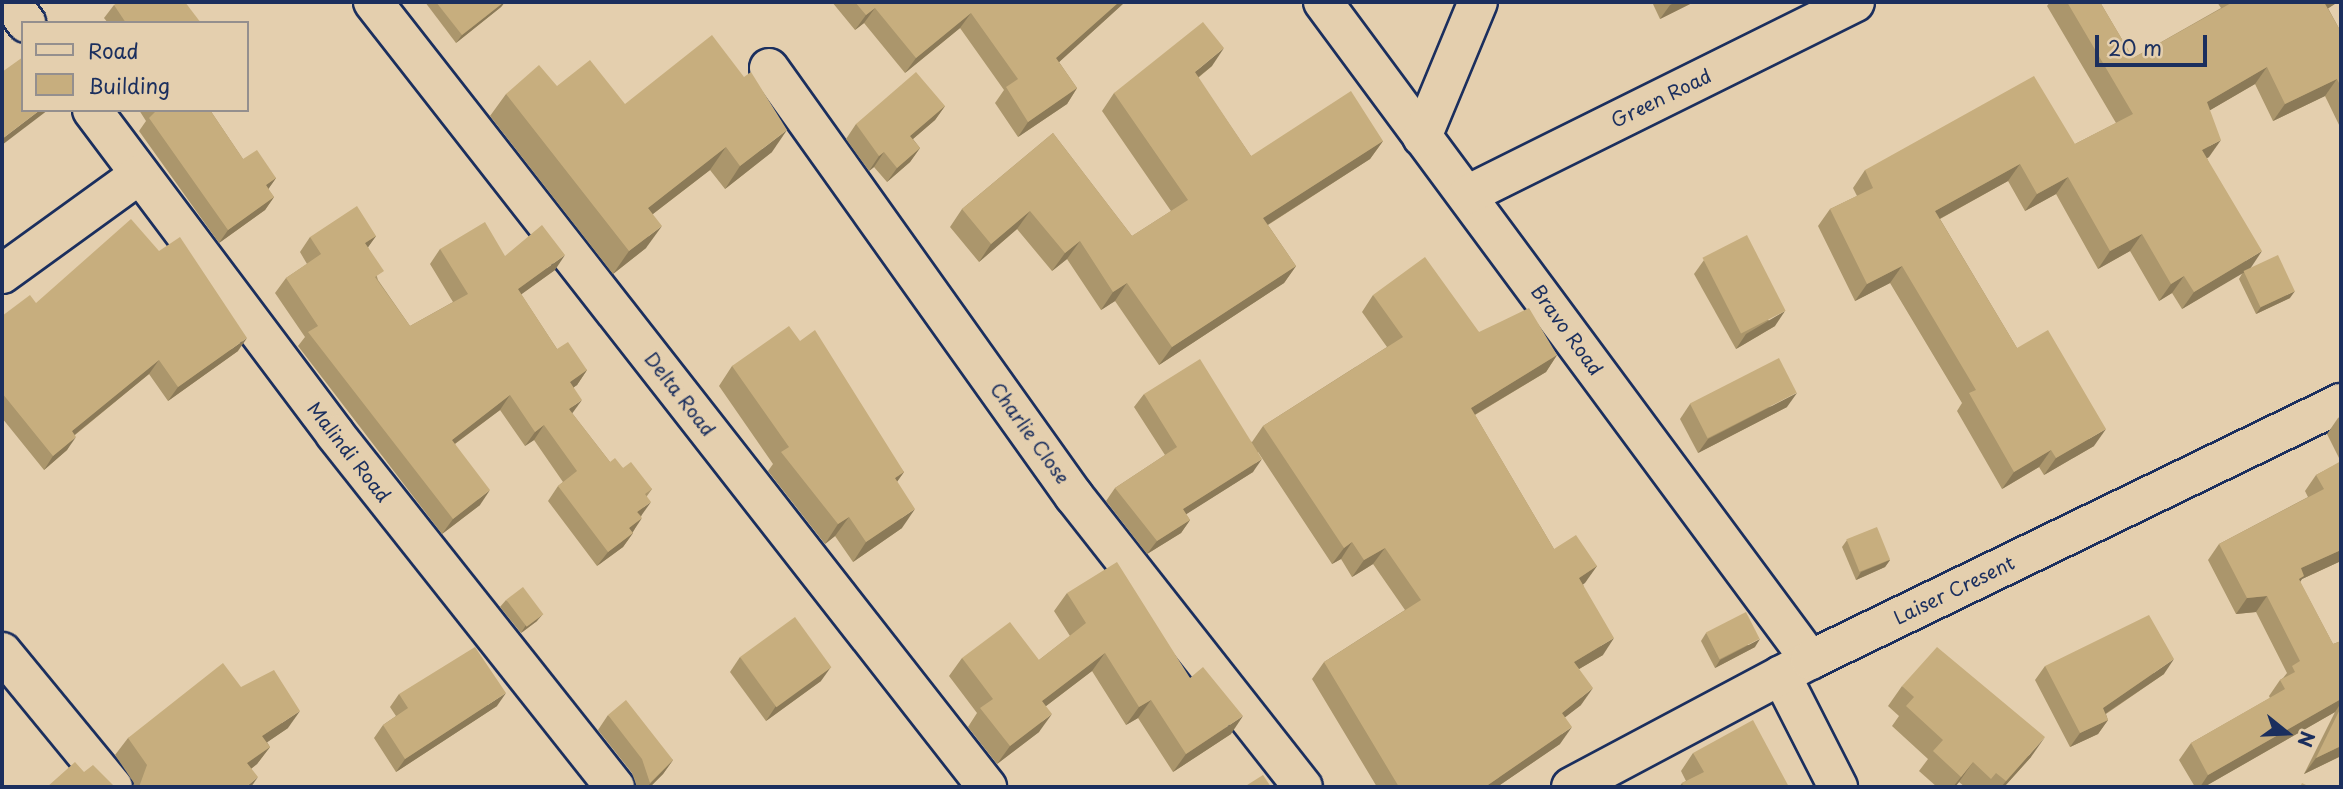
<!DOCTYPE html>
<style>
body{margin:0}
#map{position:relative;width:2343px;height:789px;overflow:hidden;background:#e4cfae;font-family:"Playpen Sans",sans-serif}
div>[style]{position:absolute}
.roads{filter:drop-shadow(2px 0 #1b2f5e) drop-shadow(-2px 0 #1b2f5e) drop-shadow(0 2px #1b2f5e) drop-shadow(0 -2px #1b2f5e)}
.street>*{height:38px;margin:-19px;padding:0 19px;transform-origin:19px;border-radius:19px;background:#e4cfae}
.wall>*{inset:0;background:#ab966c}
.shaded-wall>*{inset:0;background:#8b7a58}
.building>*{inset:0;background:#c7ae7e;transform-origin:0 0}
span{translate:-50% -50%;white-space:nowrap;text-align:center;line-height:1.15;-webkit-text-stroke:7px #e4cfae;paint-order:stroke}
.street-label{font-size:19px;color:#1b2f5e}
.frame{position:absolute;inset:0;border:4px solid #1b2f5e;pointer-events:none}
.legend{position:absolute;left:21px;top:21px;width:228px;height:91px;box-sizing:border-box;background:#e4cfae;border:2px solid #948f8e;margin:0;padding:9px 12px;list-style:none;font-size:21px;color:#1b2f5e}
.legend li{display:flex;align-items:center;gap:14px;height:35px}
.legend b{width:35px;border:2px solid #948f8e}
.north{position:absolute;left:2252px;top:698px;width:70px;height:70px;-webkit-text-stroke:5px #e4cfae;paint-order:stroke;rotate:108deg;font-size:19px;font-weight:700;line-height:28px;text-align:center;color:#1b2f5e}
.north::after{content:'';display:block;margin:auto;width:24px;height:32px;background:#1b2f5e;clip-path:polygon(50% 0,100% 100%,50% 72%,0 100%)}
.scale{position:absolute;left:2095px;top:35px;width:112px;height:32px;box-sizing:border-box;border:4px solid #1b2f5e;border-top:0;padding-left:9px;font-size:21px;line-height:24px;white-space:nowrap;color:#1b2f5e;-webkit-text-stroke:5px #e4cfae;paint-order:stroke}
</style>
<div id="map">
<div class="roads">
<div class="street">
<div style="left:11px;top:2px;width:26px;rotate:54deg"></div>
<div style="left:373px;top:2px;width:997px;rotate:51.97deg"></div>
<div style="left:1323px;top:2px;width:819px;rotate:53.49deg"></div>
<div style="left:769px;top:68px;width:526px;rotate:54.53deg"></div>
<div style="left:1074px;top:496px;width:370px;rotate:51.8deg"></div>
<div style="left:92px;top:110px;width:405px;rotate:53.1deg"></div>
<div style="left:335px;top:434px;width:451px;rotate:51.6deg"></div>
<div style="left:1422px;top:137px;width:146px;rotate:-67.5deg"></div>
<div style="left:1467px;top:195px;width:433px;rotate:-26.4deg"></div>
<div style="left:2px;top:274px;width:170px;rotate:-35.9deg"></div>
<div style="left:2px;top:652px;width:175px;rotate:50.6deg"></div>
<div style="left:1781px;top:675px;width:126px;rotate:63deg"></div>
<div style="left:1571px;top:787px;width:271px;rotate:-28deg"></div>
<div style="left:1810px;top:660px;width:590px;rotate:-25.83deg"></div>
</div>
</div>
<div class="wall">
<div style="clip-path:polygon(425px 2px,505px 2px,501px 7px,456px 43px)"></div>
<div style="clip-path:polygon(832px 2px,1125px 2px,1059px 62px,1077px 88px,1067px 104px,1018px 137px,995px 103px,1004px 90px,960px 28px,905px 73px,864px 23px,855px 30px)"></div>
<div style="clip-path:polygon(1652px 2px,1694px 2px,1660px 19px)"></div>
<div style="clip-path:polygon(2050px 2px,2100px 2px,2133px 58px,2221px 8px,2217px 2px,2338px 2px,2328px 8px,2341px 32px,2341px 129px,2325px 96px,2273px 121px,2255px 84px,2210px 110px,2209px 157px,2207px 158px,2249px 269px,2290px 298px,2256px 314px,2239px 279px,2243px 272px,2182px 309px,2172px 293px,2159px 301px,2130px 251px,2098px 269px,2056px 194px,2025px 211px,2008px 181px,1940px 219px,2017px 348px,2094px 446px,2044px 475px,2039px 467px,2002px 489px,1957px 411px,1962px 403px,1890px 283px,1855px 301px,1818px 226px,1830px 209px,1857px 196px,1853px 188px,1865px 170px,2075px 144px,2116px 123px,2047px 6px)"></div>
<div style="clip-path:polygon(114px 5px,201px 23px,108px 23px,104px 18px)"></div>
<div style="clip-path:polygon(1212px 66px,1198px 78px,1251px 156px,1383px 141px,1370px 159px,1268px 225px,1296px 266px,1284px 283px,1159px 365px,1115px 301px,1101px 310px,1067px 259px,1052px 271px,1017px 229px,979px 262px,950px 227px,962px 209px,1053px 133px,1132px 236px,1171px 211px,1102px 111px,1114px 93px)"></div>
<div style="clip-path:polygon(557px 86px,772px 152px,725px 189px,710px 170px,653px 214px,646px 248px,613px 274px,490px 116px,506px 94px)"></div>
<div style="clip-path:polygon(945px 106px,935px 120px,913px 139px,920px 148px,910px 162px,887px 182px,874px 167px,869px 171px,846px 139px,856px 124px)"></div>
<div style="clip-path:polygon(139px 110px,210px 110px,243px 159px,276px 178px,268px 189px,274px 197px,265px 210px,219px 243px,139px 131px,146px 121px)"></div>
<div style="clip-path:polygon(376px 236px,368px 247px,378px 280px,410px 326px,453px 302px,430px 264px,440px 249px,505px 256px,555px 270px,521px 294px,557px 349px,587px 370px,577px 385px,574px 387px,572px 413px,610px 462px,623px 468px,652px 489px,647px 496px,641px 517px,633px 532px,633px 533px,623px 547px,597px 566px,548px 501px,558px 486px,563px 482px,534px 440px,525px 446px,500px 410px,455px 444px,480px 505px,442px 534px,298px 346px,305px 337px,275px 293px,286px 278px,307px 264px,300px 252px,310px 237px)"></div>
<div style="clip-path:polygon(1704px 260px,1775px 326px,1736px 349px,1694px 274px)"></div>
<div style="clip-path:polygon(1373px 295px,1479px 332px,1557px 355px,1546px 372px,1475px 415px,1554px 549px,1597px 566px,1583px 584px,1603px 655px,1579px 669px,1581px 705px,1565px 717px,1560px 744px,1497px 787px,1377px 787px,1312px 679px,1324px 662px,1405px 610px,1373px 564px,1352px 577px,1341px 559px,1332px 564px,1258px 452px,1253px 472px,1186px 514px,1190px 520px,1181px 533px,1147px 554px,1106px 501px,1115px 488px,1165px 455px,1134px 407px,1144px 394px,1252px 442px,1263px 426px,1387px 347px,1362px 312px)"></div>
<div style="clip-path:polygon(36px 303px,238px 351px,168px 401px,149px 374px,75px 435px,67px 450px,44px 470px,2px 418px,2px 316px)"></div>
<div style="clip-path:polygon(800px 341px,904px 472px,897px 482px,902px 528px,853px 562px,835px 536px,825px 544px,768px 471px,773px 464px,719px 386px,732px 366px)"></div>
<div style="clip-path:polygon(1690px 404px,1787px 407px,1698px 453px,1680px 419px)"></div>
<div style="clip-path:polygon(2341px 416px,2341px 561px,2302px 579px,2300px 582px,2333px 644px,2341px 641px,2341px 756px,2304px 774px,2335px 712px,2204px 787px,2195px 787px,2179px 760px,2191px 743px,2270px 698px,2269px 696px,2280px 680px,2283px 678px,2287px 673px,2256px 612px,2236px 614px,2208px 560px,2219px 544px,2308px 497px,2305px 491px,2316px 475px,2341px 462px,2327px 434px,2338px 418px)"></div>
<div style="clip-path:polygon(1847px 540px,1890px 560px,1885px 567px,1856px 580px,1842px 547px)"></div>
<div style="clip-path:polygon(1067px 593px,1190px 678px,1231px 734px,1173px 772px,1138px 718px,1126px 725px,1092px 671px,1046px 706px,1039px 732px,997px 764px,968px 727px,977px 713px,949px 676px,962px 658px,1039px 660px,1070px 636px,1054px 611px)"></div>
<div style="clip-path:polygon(506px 600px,537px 621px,521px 633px,500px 607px)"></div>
<div style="clip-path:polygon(1706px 633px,1755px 647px,1715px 668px,1701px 641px)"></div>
<div style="clip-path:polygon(740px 657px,821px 681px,766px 721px,730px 672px)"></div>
<div style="clip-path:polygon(2045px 666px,2164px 674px,2106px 714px,2108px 720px,2098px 734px,2070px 747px,2035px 680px)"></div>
<div style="clip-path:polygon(1902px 686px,2031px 757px,2004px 787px,1965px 787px,1959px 782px,1955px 787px,1937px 787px,1919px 771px,1928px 759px,1892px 726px,1899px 716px,1888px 706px)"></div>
<div style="clip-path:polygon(241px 687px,288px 728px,267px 742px,270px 747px,257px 764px,251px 769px,133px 787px,134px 783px,115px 755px,128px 738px)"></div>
<div style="clip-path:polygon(399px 694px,497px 706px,396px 772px,374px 738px,383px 725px,396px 716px,390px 707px)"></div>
<div style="clip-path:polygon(608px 715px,673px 760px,663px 774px,650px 787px,637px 787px,632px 773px,598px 730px)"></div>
<div style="clip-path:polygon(1693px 753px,1789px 787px,1679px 787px,1682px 783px,1686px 781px,1681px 771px)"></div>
</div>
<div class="shaded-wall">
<div style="clip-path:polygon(504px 2px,505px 2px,501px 7px,456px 43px,462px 35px)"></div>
<div style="clip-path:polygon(1119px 2px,1125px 2px,1046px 74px,1056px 58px)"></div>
<div style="clip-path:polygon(1676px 2px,1694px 2px,1660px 19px,1670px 5px)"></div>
<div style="clip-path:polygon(2324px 2px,2338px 2px,2312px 19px)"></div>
<div style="clip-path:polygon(875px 8px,864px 23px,855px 30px,866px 15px)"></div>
<div style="clip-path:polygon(971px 13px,960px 28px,905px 73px,916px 58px)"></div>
<div style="clip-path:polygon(1224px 48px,1212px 66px,1182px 90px,1195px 72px)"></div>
<div style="clip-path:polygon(2267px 67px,2255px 84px,2195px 119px,2207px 102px)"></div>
<div style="clip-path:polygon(2337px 79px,2325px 96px,2273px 121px,2285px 104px)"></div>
<div style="clip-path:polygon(1077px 88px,1067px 104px,1018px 137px,1028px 122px)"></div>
<div style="clip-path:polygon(945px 106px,935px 120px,900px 150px,910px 136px)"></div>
<div style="clip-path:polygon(40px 110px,48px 110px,2px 145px,2px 139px)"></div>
<div style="clip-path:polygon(787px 130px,772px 152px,725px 189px,740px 166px)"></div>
<div style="clip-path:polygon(2221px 140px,2209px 157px,2190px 167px,2202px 150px)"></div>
<div style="clip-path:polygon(1383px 141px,1370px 159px,1250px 236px,1263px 218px)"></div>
<div style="clip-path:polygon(726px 147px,710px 170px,632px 230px,648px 208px)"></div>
<div style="clip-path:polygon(920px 148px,910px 162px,887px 182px,897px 168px)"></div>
<div style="clip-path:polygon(884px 152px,874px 167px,869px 171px,879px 156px)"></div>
<div style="clip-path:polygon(2020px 164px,2008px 181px,1923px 228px,1935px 211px)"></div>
<div style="clip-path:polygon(2068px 177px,2056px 194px,2025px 211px,2037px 194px)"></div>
<div style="clip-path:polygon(276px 178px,267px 191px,266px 185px)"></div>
<div style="clip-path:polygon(274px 197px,265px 210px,219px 243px,228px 230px)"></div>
<div style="clip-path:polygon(1030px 211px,1017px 229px,979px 262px,991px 244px)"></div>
<div style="clip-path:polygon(662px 226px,646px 248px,613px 274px,629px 251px)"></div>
<div style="clip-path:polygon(2142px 234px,2130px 251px,2098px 269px,2110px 251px)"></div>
<div style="clip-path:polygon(376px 236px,366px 250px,365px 243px)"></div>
<div style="clip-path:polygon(1080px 241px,1067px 259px,1052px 271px,1065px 253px)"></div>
<div style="clip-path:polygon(2262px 251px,2250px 269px,2182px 309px,2194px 292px)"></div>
<div style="clip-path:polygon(565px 255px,555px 270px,508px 304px,518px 289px)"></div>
<div style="clip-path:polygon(1296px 266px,1284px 283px,1159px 365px,1172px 347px)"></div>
<div style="clip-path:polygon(1902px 266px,1890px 283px,1855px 301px,1867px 284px)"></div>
<div style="clip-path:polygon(2184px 276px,2172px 293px,2159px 301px,2171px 284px)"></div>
<div style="clip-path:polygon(1127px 283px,1115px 301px,1101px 310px,1113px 292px)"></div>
<div style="clip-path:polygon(2295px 291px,2290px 298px,2256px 314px,2261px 307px)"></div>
<div style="clip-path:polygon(1785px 311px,1775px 326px,1736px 349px,1746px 334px)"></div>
<div style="clip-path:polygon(247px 338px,238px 351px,168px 401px,178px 387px)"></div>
<div style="clip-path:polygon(1557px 355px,1546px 372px,1459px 424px,1471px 408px)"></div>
<div style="clip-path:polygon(159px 360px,149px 374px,62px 445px,72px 431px)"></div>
<div style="clip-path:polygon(587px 370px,577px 385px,560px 397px,570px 382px)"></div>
<div style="clip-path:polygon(1797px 393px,1787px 407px,1698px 453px,1708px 439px)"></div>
<div style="clip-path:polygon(510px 395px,500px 410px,441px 454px,452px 440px)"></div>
<div style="clip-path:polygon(582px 400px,571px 415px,569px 409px)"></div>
<div style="clip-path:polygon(544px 425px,534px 440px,525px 446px,535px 432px)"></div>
<div style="clip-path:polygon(2106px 429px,2094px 446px,2044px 475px,2056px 458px)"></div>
<div style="clip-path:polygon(76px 437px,67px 450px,44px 470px,53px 456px)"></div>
<div style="clip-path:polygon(2051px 450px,2039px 467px,2002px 489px,2014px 472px)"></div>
<div style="clip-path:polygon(1262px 459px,1253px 472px,1174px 522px,1183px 509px)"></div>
<div style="clip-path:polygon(904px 472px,890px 491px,895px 478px)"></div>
<div style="clip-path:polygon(490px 490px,480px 505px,442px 534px,453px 519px)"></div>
<div style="clip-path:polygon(651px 502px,641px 516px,637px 512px)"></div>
<div style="clip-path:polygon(915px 509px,902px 528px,853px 562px,866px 542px)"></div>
<div style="clip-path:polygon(849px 517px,835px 536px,825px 544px,838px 524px)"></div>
<div style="clip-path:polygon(642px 518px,632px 533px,629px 528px)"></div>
<div style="clip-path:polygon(1190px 520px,1181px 533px,1147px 554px,1157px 541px)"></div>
<div style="clip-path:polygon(633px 533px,623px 547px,597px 566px,608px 552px)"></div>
<div style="clip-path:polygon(1352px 542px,1341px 559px,1332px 564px,1344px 548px)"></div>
<div style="clip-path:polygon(1385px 548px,1373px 564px,1352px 577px,1364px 560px)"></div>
<div style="clip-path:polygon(2341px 550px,2341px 561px,2302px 579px,2293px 592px,2301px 568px)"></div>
<div style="clip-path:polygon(1890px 560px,1885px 567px,1856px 580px,1861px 572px)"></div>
<div style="clip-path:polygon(1597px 566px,1585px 583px,1568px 595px,1579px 578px)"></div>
<div style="clip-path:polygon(2267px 596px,2256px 612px,2236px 614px,2247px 598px)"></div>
<div style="clip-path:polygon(543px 614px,537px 621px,521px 633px,526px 625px)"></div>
<div style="clip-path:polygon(1614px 638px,1603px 655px,1562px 679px,1574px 662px)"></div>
<div style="clip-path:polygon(1760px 639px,1755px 647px,1715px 668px,1720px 660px)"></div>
<div style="clip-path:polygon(1105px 653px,1092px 671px,1029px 719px,1042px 701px)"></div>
<div style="clip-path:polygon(2174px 659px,2164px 674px,2093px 722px,2103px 708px)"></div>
<div style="clip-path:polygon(831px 667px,821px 681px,766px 721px,776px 706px)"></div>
<div style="clip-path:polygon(1593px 688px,1581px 705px,1550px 729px,1562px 713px)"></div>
<div style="clip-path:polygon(506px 693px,497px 706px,396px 772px,405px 759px)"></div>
<div style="clip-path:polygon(2341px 699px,2341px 703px,2335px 712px,2204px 787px,2200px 787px,2208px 775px)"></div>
<div style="clip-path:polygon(1151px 700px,1138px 718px,1126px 725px,1139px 707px)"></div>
<div style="clip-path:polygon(300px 711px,288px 728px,250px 754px,262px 736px)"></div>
<div style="clip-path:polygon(1052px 714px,1039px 732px,997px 764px,1010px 746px)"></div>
<div style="clip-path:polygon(1243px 716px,1231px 734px,1173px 772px,1186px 754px)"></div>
<div style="clip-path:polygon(2108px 720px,2098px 734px,2070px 747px,2080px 733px)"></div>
<div style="clip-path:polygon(1572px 727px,1560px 744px,1497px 787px,1485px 787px)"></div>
<div style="clip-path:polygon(2045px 737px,2031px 757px,2004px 787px,2001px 787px)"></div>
<div style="clip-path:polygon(2341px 746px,2341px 756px,2304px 774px,2316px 758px)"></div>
<div style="clip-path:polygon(270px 747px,257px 764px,235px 781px,247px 763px)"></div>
<div style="clip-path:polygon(673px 760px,663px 774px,650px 787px,647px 787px)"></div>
<div style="clip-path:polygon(1973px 762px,1959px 782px,1955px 787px,1953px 787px)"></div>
<div style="clip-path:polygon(258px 777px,251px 787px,246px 787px)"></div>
</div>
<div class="building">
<div style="clip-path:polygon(118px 2px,185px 2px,201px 23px,126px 23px,114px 5px)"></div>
<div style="clip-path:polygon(436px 2px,504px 2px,462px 35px)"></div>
<div style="clip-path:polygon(855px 2px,1119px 2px,1056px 58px,1077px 88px,1028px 122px,1006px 87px,1018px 79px,971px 13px,916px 58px,875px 8px,866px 15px)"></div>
<div style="clip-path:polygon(2067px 2px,2100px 2px,2133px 58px,2233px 2px,2324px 2px,2341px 32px,2341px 87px,2337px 79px,2285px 104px,2267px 67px,2207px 102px,2221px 140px,2202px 150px,2262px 251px,2194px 292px,2184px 276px,2171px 284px,2142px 234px,2110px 251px,2068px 177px,2037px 194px,2020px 164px,1935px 211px,2017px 348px,2048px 330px,2106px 429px,2056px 458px,2051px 450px,2014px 472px,1969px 393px,1976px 390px,1902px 266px,1867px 284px,1830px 209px,1873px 188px,1865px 170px,2034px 76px,2075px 144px,2133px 114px)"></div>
<div style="clip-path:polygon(1203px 22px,1224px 48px,1195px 72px,1251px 156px,1351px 91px,1383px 141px,1263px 218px,1296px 266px,1172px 347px,1127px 283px,1113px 292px,1080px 241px,1065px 253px,1030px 211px,991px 244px,962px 209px,1053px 133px,1132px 236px,1188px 200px,1114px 93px)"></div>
<div style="clip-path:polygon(712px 35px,744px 77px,751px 72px,787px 130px,740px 166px,726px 147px,648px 208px,662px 226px,629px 251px,506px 94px,539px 65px,557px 86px,590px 60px,625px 104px)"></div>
<div style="clip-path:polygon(23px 57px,23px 110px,40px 110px,2px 139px,2px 72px)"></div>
<div style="clip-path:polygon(916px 72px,945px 106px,910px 136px,920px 148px,897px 168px,884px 152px,879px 156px,856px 124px)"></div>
<div style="clip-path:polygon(157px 110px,210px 110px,243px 159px,257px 150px,276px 178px,266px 185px,274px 197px,228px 230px,149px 118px)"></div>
<div style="clip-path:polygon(357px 206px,376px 236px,365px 243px,384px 271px,375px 277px,410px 326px,468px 294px,440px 249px,485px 222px,505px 256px,542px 225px,565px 255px,518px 289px,557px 349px,568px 342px,587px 370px,570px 382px,582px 400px,569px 409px,610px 462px,615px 458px,623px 468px,631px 462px,652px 489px,645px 494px,651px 502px,637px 512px,642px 518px,629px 528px,633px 533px,608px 552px,558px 486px,577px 471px,544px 425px,535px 432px,510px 395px,452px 440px,490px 490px,453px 519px,308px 332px,318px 326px,286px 278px,321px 254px,310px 237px)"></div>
<div style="clip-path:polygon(131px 219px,159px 251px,180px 237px,247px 338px,178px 387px,159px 360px,72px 431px,76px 437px,53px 456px,2px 393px,2px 316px,30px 295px,36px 303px)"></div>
<div style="left:1747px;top:235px;width:85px;height:50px;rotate:63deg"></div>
<div style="left:2278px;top:255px;width:40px;height:38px;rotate:65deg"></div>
<div style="clip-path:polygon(1425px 257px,1479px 332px,1529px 308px,1557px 355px,1471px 408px,1554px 549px,1576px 535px,1597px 566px,1579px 578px,1614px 638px,1574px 662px,1593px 688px,1562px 713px,1572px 727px,1485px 787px,1399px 787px,1324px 662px,1421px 600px,1385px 548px,1364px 560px,1352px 542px,1344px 548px,1263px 426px,1403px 337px,1373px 295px)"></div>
<div style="clip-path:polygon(789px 326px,800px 341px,815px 330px,904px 472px,895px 478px,915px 509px,866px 542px,849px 517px,838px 524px,781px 452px,789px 447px,732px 366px)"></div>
<div style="left:1779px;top:358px;width:39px;height:100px;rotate:63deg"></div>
<div style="clip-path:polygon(1200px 359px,1262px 459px,1183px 509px,1190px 520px,1157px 541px,1115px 488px,1177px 447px,1144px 394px)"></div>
<div style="clip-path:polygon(2341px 461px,2341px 550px,2301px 568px,2304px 576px,2299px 579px,2333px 644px,2341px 641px,2341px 699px,2208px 775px,2191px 743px,2285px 689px,2280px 680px,2295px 672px,2292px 666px,2300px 661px,2267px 596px,2247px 598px,2219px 544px,2324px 489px,2316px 475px)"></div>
<div style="left:1877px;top:527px;width:35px;height:33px;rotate:68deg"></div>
<div style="clip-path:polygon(1117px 562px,1190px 678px,1203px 667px,1243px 716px,1186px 754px,1151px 700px,1139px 707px,1105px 653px,1042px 701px,1052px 714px,1010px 746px,980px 708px,993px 699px,962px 658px,1010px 622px,1039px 660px,1086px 623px,1067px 593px)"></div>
<div style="left:523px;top:587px;width:34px;height:21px;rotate:53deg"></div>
<div style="left:1746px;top:612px;width:30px;height:45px;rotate:63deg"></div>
<div style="clip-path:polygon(2149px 615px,2174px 659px,2103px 708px,2108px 720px,2080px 733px,2045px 666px)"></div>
<div style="left:795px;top:617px;width:62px;height:68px;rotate:54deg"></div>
<div style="clip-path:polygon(475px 647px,506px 693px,405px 759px,383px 725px,408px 708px,399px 694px)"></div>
<div style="clip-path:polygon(1937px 647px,2045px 737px,2006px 781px,1996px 773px,1991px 779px,1973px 762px,1961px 777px,1933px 751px,1943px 740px,1906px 706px,1914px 697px,1902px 686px)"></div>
<div style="clip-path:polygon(223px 663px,241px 687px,274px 670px,300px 711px,262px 736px,270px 747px,247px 763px,258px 777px,246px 787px,134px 787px,139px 787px,147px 765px,128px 738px)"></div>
<div style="clip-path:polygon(626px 700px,673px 760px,650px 783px,642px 759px,608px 715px)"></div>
<div style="clip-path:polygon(2341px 707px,2341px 746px,2316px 758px)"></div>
<div style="clip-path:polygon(1753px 720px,1789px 787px,1684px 787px,1682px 783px,1704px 772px,1693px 753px)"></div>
<div style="clip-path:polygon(75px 762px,84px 772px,93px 765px,115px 787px,47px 787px)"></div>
<div style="clip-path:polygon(1263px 775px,1271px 787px,1244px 787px)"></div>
<div style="clip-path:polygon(2302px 783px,2310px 787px,2300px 787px)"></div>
</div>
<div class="street-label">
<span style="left:1661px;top:98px;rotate:-26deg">Green Road</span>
<span style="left:1567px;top:330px;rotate:54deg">Bravo Road</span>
<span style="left:680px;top:394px;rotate:52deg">Delta Road</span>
<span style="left:1030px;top:433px;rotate:54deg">Charlie Close</span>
<span style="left:349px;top:452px;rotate:52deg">Malindi Road</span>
<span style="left:1954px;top:590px;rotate:-26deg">Laiser Cresent</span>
</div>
<div class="frame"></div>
<ul class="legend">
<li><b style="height:9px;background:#e4cfae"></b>Road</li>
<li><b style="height:19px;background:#c7ae7e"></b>Building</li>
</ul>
<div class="north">N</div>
<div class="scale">20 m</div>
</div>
